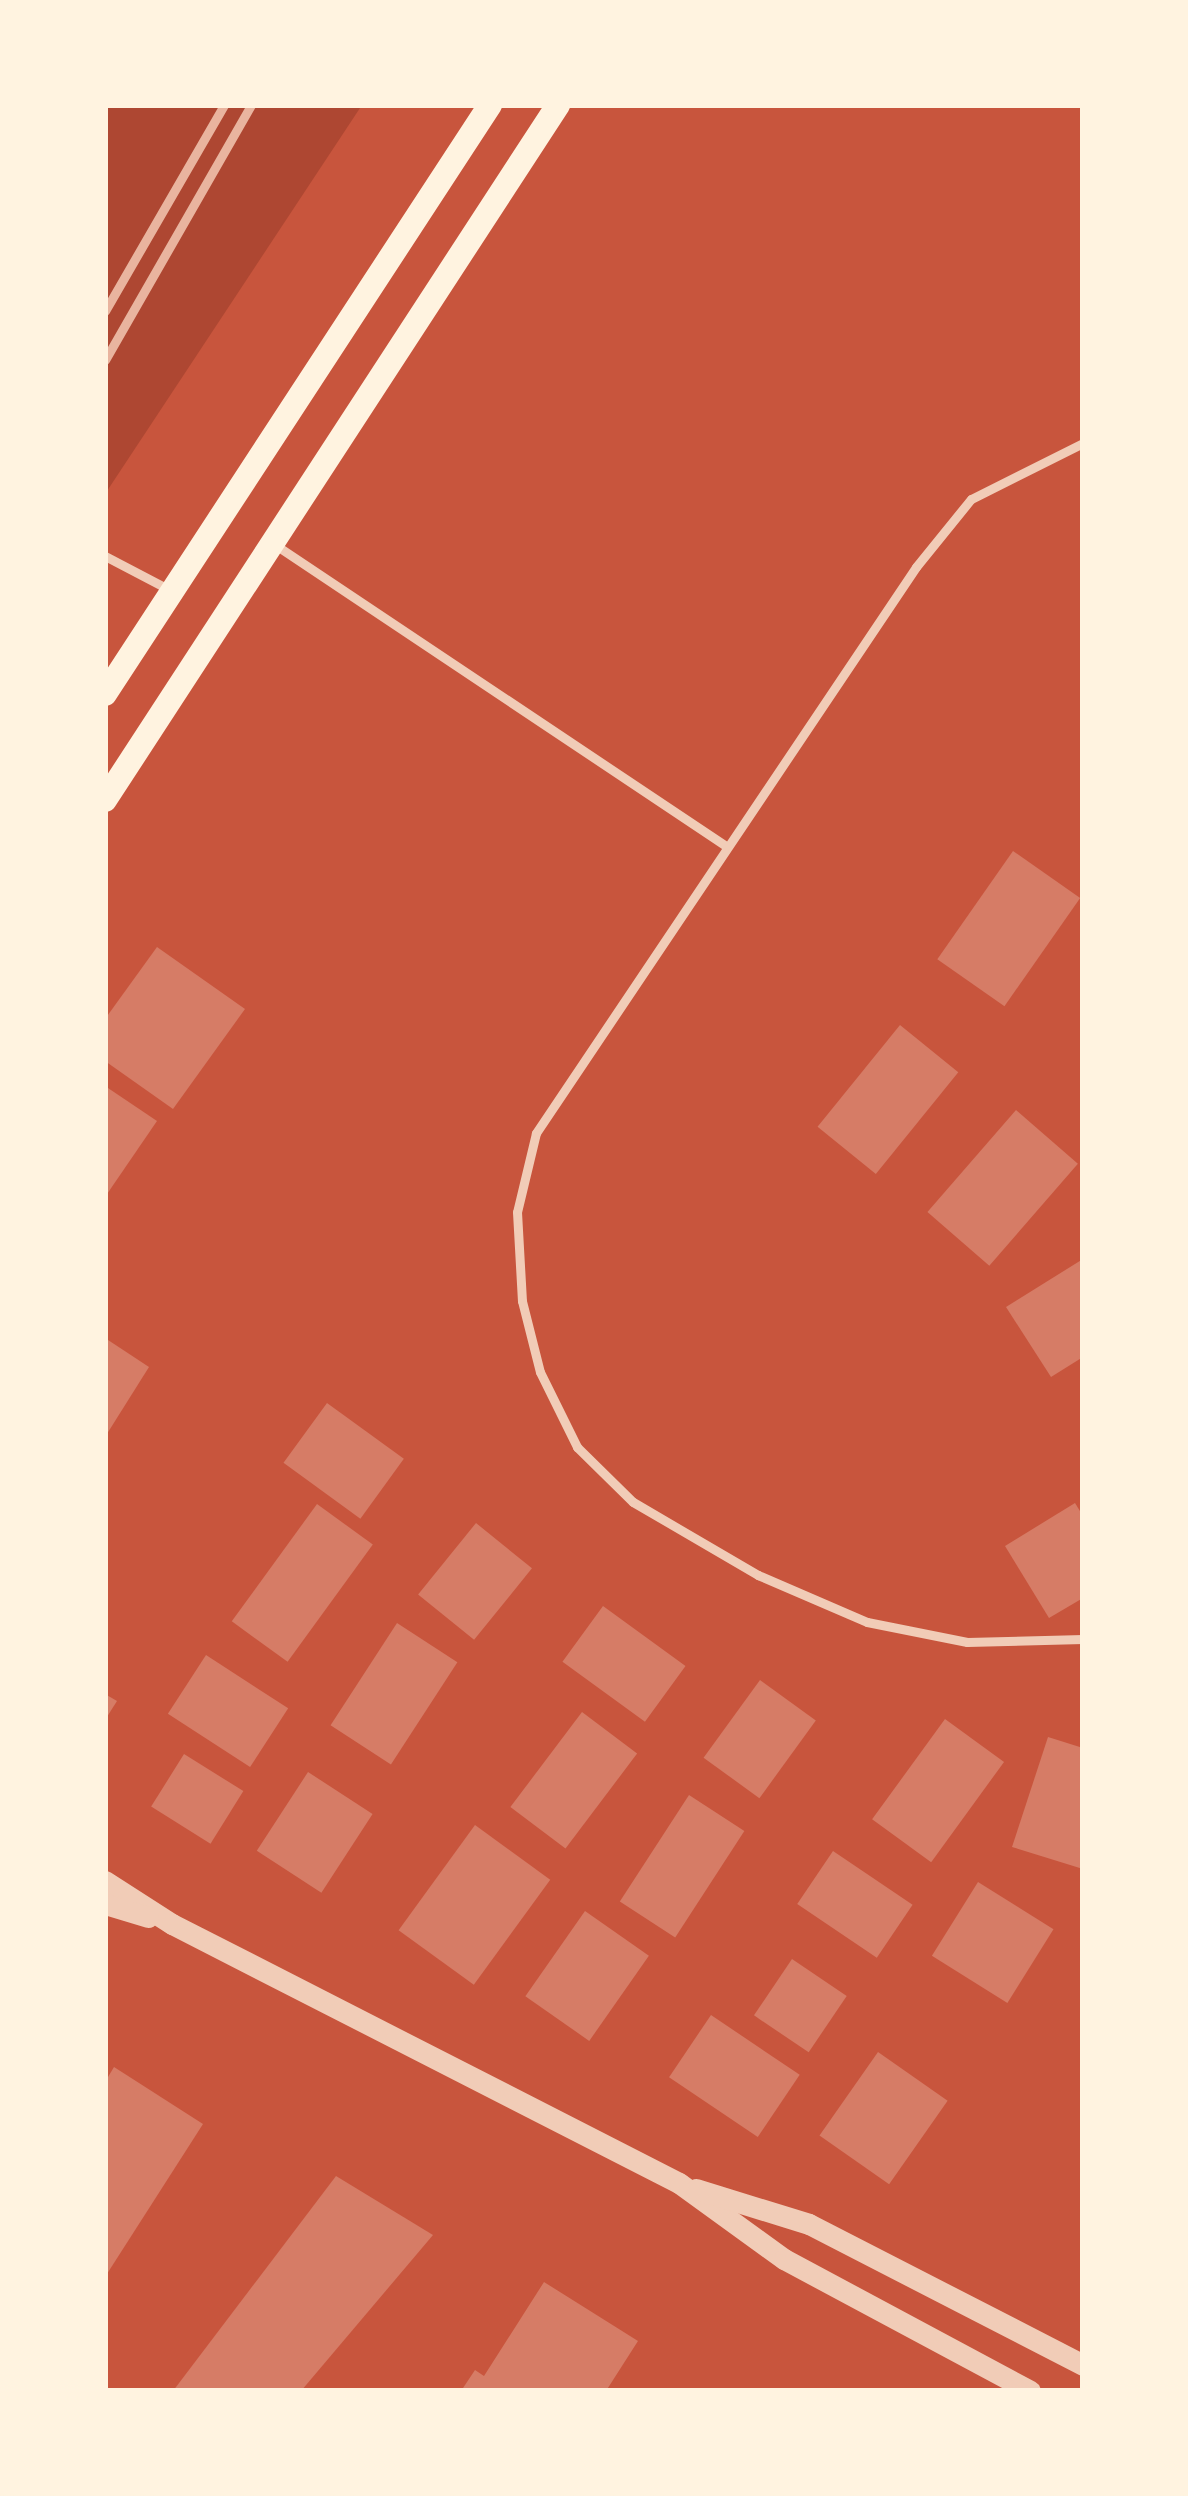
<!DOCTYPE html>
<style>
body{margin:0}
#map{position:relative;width:1188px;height:2496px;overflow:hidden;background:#c8553d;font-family:"Nunito Sans",sans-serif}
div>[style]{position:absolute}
.green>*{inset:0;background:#ae4732}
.building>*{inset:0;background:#d67c66;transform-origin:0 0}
.service>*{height:9px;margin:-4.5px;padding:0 4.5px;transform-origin:4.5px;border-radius:4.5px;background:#f1ccb7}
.tertiary>*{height:21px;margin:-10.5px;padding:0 10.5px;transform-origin:10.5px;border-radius:10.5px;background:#f1ccb7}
.secondary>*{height:24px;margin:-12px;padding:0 12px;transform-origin:12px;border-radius:12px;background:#fff3e0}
.rail>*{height:9px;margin:-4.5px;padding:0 4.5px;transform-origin:4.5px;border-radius:4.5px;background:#e9b49f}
span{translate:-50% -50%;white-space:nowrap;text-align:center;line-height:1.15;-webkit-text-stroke:9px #fff3e0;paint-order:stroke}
.frame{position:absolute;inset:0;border:108px solid #fff3e0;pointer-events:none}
</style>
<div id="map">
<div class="green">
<div style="clip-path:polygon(105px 105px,362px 105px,105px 494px)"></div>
</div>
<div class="building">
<div style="left:1013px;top:851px;width:82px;height:132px;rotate:35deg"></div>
<div style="clip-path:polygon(157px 947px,245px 1009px,173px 1109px,105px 1061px,105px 1019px)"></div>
<div style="left:900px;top:1025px;width:75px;height:131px;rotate:39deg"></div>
<div style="clip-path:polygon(105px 1086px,157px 1121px,105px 1197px)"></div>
<div style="left:1016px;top:1110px;width:82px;height:135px;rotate:41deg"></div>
<div style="clip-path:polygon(1083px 1259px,1083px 1357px,1051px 1377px,1006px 1307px)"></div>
<div style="clip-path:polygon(105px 1338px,149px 1367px,105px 1437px)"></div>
<div style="left:327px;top:1403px;width:95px;height:74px;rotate:36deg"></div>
<div style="clip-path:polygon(1075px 1503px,1083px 1516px,1083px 1598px,1049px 1618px,1005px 1546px)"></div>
<div style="left:317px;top:1504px;width:69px;height:145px;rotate:36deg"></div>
<div style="left:476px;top:1523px;width:72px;height:92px;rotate:39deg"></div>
<div style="left:603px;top:1606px;width:102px;height:69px;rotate:36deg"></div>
<div style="left:397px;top:1623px;width:72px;height:122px;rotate:33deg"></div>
<div style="left:206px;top:1655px;width:98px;height:70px;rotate:33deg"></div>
<div style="left:760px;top:1680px;width:69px;height:96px;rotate:36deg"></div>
<div style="clip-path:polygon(105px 1694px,117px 1701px,105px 1720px)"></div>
<div style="left:582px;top:1712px;width:69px;height:119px;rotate:37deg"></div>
<div style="left:945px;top:1719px;width:73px;height:124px;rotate:36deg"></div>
<div style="clip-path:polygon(1048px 1737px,1083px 1748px,1083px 1869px,1012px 1847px)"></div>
<div style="left:184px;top:1754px;width:70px;height:62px;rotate:32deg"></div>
<div style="left:308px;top:1772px;width:77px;height:94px;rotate:33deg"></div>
<div style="left:689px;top:1795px;width:66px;height:127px;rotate:33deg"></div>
<div style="left:475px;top:1825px;width:93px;height:130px;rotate:36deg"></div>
<div style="left:833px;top:1851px;width:96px;height:64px;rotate:34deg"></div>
<div style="left:978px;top:1882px;width:89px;height:87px;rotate:32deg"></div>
<div style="left:585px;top:1911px;width:78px;height:104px;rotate:35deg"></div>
<div style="left:792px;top:1959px;width:66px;height:68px;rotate:34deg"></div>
<div style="left:711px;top:2015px;width:107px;height:75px;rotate:34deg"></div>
<div style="left:878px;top:2052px;width:85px;height:102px;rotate:35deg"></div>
<div style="clip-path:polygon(114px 2067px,203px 2124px,105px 2277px,105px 2082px)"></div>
<div style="clip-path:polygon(336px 2176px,433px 2235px,301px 2391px,173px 2391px)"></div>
<div style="clip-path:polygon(544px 2282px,638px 2341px,606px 2391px,461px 2391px,475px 2370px,484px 2376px)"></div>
</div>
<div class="service">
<div style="left:1083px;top:443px;width:125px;rotate:153.4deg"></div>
<div style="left:971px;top:499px;width:87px;rotate:129deg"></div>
<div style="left:916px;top:567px;width:682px;rotate:123.88deg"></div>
<div style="left:536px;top:1133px;width:81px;rotate:103.5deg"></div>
<div style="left:517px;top:1212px;width:89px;rotate:86.8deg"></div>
<div style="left:522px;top:1301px;width:73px;rotate:75.8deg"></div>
<div style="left:540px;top:1372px;width:84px;rotate:63.7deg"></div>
<div style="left:577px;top:1447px;width:78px;rotate:44.5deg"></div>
<div style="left:633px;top:1502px;width:145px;rotate:30.3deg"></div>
<div style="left:758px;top:1575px;width:119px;rotate:23.3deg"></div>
<div style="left:867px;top:1622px;width:102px;rotate:11.3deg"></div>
<div style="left:967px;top:1642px;width:116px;rotate:-1.5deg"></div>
<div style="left:277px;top:546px;width:540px;rotate:33.75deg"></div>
<div style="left:105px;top:556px;width:76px;rotate:27.6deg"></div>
</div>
<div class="tertiary">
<div style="left:105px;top:1881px;width:80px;rotate:32.7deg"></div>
<div style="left:172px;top:1924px;width:569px;rotate:27.06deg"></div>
<div style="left:679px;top:2183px;width:130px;rotate:35.9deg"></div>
<div style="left:784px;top:2259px;width:279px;rotate:28.2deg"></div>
<div style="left:105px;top:1904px;width:45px;rotate:16.8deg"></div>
<div style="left:696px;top:2189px;width:118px;rotate:17.2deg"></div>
<div style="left:809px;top:2224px;width:308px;rotate:27.2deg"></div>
</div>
<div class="secondary">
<div style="left:105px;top:694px;width:704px;rotate:-56.83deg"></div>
<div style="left:105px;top:800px;width:830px;rotate:-56.9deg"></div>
</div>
<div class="rail">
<div style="left:105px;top:311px;width:238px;rotate:-60deg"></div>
<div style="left:105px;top:360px;width:294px;rotate:-60.2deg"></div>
</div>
<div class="frame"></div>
</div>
